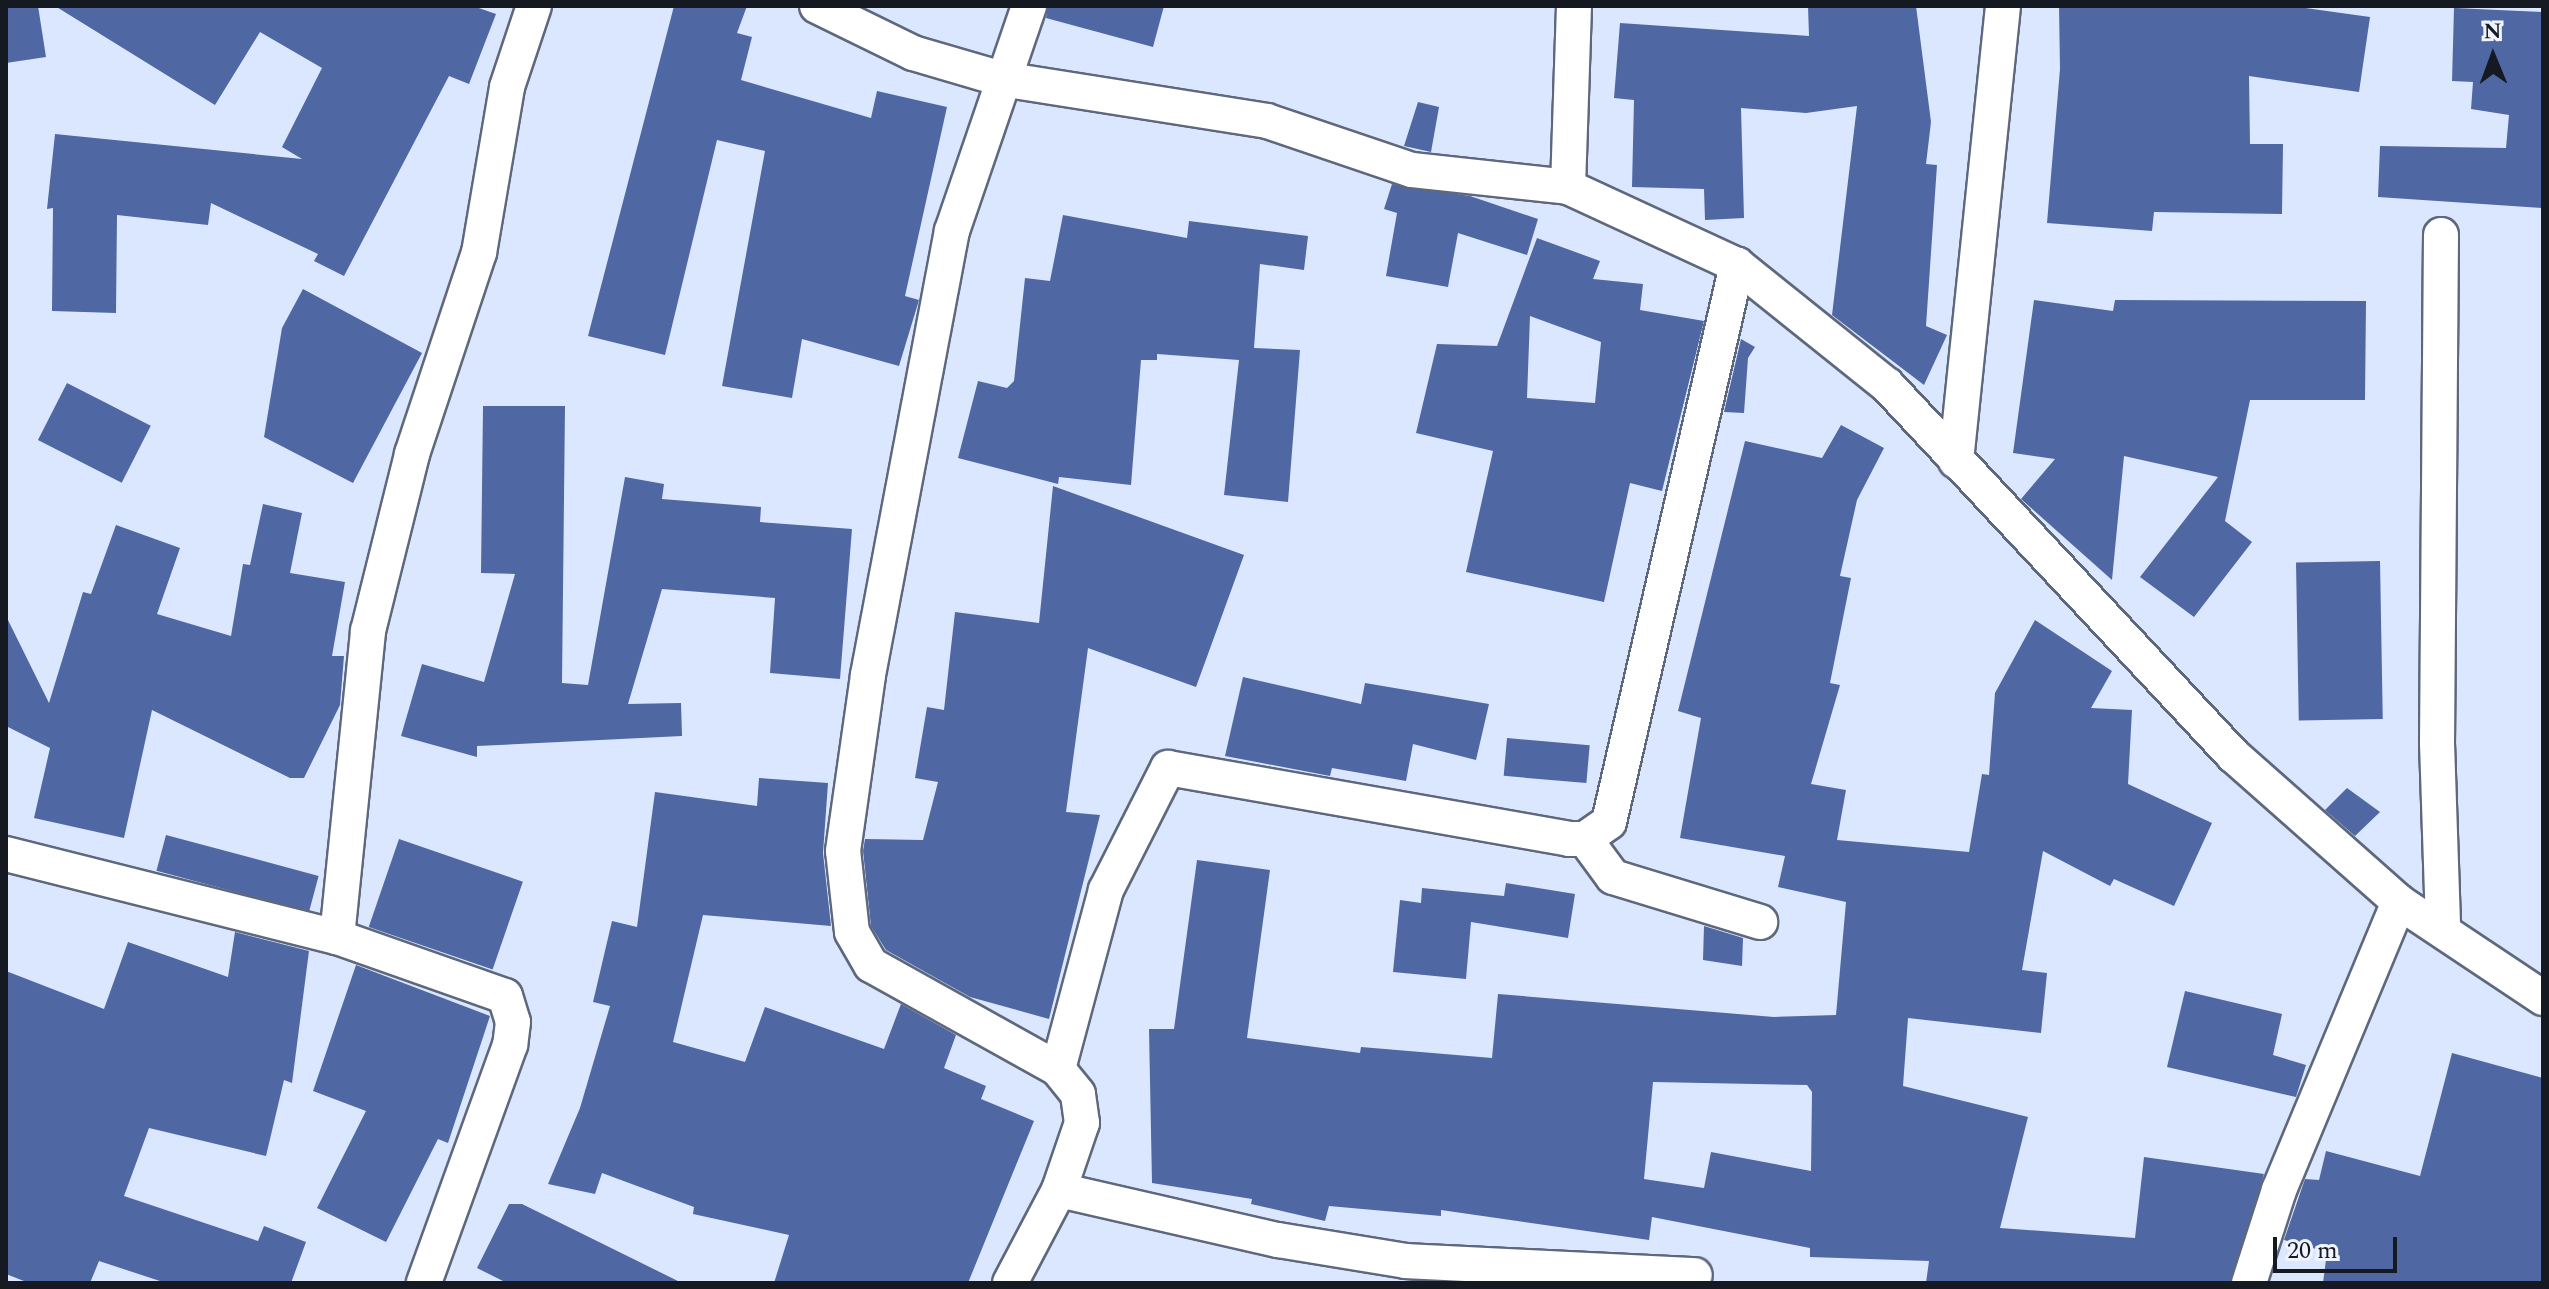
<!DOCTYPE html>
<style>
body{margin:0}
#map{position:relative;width:2549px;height:1289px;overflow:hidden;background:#dbe6ff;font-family:Spectral,serif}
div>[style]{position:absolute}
.building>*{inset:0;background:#4f68a4;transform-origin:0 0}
.roads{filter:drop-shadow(2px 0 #5e687d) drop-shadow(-2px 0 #5e687d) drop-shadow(0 2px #5e687d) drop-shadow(0 -2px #5e687d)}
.minor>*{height:34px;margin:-17px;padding:0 17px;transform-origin:17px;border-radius:17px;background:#fff}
span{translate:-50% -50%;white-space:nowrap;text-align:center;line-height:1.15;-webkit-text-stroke:8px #eff3fe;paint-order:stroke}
.frame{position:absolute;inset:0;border:8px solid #151921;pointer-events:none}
.north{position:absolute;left:2453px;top:16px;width:80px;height:80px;-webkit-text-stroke:6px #eff3fe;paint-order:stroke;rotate:359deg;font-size:22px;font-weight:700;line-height:32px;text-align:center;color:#151921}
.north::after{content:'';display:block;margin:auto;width:28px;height:36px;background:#151921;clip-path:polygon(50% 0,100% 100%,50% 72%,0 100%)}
.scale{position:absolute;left:2273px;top:1237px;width:124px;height:36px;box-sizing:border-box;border:4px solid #151921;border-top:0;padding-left:10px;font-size:24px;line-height:28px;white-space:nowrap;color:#151921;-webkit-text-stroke:6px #eff3fe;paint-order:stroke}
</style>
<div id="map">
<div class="building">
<div style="clip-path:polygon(6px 6px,38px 6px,46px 57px,6px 63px)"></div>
<div style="clip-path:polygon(55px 6px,473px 6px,496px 14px,469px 84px,449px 76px,344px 276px,314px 261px,318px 254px,211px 203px,208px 225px,117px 215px,116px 313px,52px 311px,53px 208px,47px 209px,55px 134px,302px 159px,282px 147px,322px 68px,260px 32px,215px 105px)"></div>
<div style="clip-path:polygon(674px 6px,747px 6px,737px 33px,752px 37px,741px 80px,871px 118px,877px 91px,947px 107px,905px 296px,919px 300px,899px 366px,802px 339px,792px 398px,722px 386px,765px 151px,717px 140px,665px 355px,588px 336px)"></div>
<div style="clip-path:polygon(1048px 6px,1164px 6px,1153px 47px,1046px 18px)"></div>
<div style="clip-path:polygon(1808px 6px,1916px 6px,1931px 122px,1926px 164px,1937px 165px,1926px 326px,1947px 335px,1924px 385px,1832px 315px,1857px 106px,1806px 113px,1741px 108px,1744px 218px,1705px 220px,1704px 189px,1632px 187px,1634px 100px,1614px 98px,1620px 23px,1809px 36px)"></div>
<div style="clip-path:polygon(2059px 6px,2291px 6px,2370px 17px,2359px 92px,2249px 76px,2250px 144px,2283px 144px,2282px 214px,2154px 212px,2152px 231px,2047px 223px,2060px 69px)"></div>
<div style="clip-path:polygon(2454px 8px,2543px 12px,2543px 208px,2378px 197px,2380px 146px,2506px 148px,2509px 115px,2471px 109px,2473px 82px,2452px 81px)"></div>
<div style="clip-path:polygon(1418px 102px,1439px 107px,1431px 152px,1404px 146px)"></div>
<div style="clip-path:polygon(1392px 184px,1470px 196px,1538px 219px,1527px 255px,1458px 233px,1448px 287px,1386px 276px,1397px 213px,1384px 209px)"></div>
<div style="clip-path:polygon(1063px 215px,1187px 238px,1189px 221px,1308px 236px,1304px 270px,1260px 264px,1254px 348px,1300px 350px,1288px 502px,1224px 495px,1239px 360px,1157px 354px,1157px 360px,1141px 360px,1131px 485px,1059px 477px,1058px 484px,958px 458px,978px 381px,1007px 388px,1014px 381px,1025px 278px,1050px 281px)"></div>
<div style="clip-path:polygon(evenodd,1537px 238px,1600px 261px,1593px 279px,1643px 284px,1640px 310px,1704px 321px,1662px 491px,1630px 483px,1604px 602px,1466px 572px,1493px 451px,1416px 433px,1437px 344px,1497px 346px,1537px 238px,1530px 316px,1601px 342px,1595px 403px,1527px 398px,1530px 316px)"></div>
<div style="clip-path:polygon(303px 289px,422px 353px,353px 483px,264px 437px,282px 328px)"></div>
<div style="clip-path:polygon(2034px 300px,2113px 311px,2115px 300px,2366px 301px,2365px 400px,2250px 400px,2225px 521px,2252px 542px,2194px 617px,2140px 577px,2218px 477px,2124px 456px,2112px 580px,2021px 499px,2055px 459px,2013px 453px)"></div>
<div style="clip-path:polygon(1741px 339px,1755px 347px,1748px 358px,1744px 413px,1724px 412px)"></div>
<div style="left:67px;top:383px;width:94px;height:64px;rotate:27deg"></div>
<div style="clip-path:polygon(483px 406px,565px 406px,562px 683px,588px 685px,625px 477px,664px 484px,662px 499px,761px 507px,760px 522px,852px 529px,840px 679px,770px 673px,775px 598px,662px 589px,628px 704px,681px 703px,682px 736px,477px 746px,477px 757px,401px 736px,422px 664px,484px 682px,515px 574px,481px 573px)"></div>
<div style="clip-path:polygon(evenodd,1841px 425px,1884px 448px,1857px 500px,1840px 576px,1851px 578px,1830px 683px,1840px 685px,1811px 784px,1846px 790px,1837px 840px,1969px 852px,1982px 774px,1989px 775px,1995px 693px,2035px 620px,2112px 671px,2091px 708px,2132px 710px,2128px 784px,2212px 823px,2174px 906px,2114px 879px,2110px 886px,2043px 851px,2022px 970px,2047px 973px,2041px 1033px,1908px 1018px,1903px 1086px,2028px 1117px,2000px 1228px,2135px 1238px,2144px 1157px,2264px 1174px,2230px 1283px,1926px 1283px,1929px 1261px,1810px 1257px,1810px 1248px,1652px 1217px,1649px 1240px,1441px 1210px,1441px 1216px,1329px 1206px,1325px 1221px,1251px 1204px,1252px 1199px,1152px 1183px,1149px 1029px,1174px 1029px,1197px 860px,1270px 870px,1247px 1038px,1360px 1053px,1361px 1047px,1492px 1058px,1498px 994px,1774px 1017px,1836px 1015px,1846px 902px,1778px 887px,1785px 856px,1680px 838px,1701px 718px,1678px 711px,1745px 441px,1822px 458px,1841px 425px,1653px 1082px,1807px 1085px,1812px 1092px,1811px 1171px,1711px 1152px,1704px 1188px,1644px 1179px,1653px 1082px)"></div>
<div style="clip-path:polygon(1053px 486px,1244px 555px,1196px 687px,1088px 648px,1066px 812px,1100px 815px,1049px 1019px,970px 997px,886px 950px,871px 926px,863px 851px,865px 839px,923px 840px,938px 782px,915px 778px,927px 707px,944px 710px,955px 612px,1039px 623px)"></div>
<div style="clip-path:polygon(263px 504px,302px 513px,290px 573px,345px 582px,332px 656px,344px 656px,340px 705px,304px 778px,290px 778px,152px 710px,124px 838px,34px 818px,50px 748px,6px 726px,6px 616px,49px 703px,83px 592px,91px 594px,116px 525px,180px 548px,157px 614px,231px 636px,243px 564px,250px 565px)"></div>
<div style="left:2380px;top:561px;width:158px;height:84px;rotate:89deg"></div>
<div style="clip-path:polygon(1243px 677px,1361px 704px,1365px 683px,1489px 704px,1476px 760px,1413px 744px,1406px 781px,1332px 768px,1330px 776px,1225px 756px)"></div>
<div style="left:1507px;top:738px;width:83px;height:38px;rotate:5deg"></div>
<div style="clip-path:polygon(759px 778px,828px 783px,823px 853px,831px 926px,703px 915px,673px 1042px,745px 1062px,765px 1007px,884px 1049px,901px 1004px,956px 1035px,944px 1068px,986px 1086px,981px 1099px,1034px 1121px,968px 1283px,774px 1283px,789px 1235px,693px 1214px,694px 1207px,602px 1173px,595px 1194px,548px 1184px,580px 1108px,610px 1006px,593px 1002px,612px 921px,637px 927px,655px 792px,757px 806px)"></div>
<div style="clip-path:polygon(2347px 788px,2380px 812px,2355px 836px,2325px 810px)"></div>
<div style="left:166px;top:835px;width:158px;height:37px;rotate:15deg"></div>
<div style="left:399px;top:839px;width:131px;height:93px;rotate:19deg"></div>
<div style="clip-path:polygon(1506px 883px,1575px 894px,1568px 938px,1471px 922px,1466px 979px,1393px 972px,1400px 900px,1421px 903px,1422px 888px,1504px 896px)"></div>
<div style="clip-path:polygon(1704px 926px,1743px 938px,1742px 966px,1703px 960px)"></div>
<div style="clip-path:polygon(235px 932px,309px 951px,292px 1083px,284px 1080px,266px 1156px,149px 1128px,124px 1196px,258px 1241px,264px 1226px,306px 1242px,291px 1283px,166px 1283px,99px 1261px,90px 1283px,29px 1283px,6px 1274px,6px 971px,104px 1009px,128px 942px,228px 977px)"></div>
<div style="clip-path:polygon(356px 965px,490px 1016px,448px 1143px,438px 1139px,386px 1242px,317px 1208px,366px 1111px,313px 1091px)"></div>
<div style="clip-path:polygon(2185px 991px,2282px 1014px,2273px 1055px,2306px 1065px,2296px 1097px,2167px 1067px)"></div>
<div style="clip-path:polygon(2452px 1053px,2543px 1078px,2543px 1283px,2323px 1283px,2327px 1252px,2284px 1240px,2305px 1179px,2319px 1180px,2326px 1151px,2420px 1176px)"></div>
<div style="clip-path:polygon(509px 1204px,522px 1204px,682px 1283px,507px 1283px,477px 1268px)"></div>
</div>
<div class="roads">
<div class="minor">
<div style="left:817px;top:6px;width:107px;rotate:26.1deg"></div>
<div style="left:913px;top:53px;width:93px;rotate:16.3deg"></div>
<div style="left:1002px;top:79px;width:268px;rotate:9deg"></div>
<div style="left:1267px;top:121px;width:153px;rotate:18.7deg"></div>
<div style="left:1412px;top:170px;width:157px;rotate:6.2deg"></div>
<div style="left:1568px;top:187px;width:186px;rotate:24.8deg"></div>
<div style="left:1737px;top:265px;width:192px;rotate:38.7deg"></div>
<div style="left:1887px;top:385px;width:507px;rotate:46.92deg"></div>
<div style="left:2233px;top:755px;width:222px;rotate:41.5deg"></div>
<div style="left:2399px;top:902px;width:173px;rotate:33.7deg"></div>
<div style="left:1568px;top:187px;width:181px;rotate:-88.1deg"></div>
<div style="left:2441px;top:235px;width:508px;rotate:90.45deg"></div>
<div style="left:2437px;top:743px;width:185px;rotate:88.1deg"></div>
<div style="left:1956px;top:461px;width:457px;rotate:-84.1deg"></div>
<div style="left:1585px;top:839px;width:47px;rotate:53.6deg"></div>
<div style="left:1613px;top:877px;width:154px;rotate:17deg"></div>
<div style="left:6px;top:854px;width:341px;rotate:14.1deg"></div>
<div style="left:337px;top:937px;width:178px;rotate:19.4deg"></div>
<div style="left:505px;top:996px;width:27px;rotate:73deg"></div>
<div style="left:513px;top:1022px;width:23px;rotate:97deg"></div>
<div style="left:510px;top:1045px;width:253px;rotate:109.9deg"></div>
<div style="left:337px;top:937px;width:308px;rotate:-84.2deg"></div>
<div style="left:368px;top:631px;width:182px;rotate:-76deg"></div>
<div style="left:412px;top:454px;width:212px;rotate:-71.6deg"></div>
<div style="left:479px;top:253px;width:168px;rotate:-80.4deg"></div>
<div style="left:507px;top:87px;width:85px;rotate:-71.6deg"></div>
<div style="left:1058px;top:1069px;width:185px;rotate:-75deg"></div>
<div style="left:1106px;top:890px;width:137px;rotate:-63.1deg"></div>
<div style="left:1168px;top:768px;width:407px;rotate:10deg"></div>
<div style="left:1569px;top:839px;width:16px"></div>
<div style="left:1585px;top:839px;width:29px;rotate:-35deg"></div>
<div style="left:1609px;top:822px;width:572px;rotate:-77.06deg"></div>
<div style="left:1059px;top:1190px;width:225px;rotate:12.9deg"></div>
<div style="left:1278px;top:1240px;width:130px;rotate:9.3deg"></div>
<div style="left:1406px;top:1261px;width:289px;rotate:2.8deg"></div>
<div style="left:1010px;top:1283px;width:105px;rotate:-62.2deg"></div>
<div style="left:1059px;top:1190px;width:71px;rotate:-71.1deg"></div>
<div style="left:1082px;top:1123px;width:29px;rotate:-98deg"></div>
<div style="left:1078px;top:1094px;width:32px;rotate:-129deg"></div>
<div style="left:1058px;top:1069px;width:214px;rotate:-150.9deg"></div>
<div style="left:871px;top:965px;width:38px;rotate:-120deg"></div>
<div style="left:852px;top:932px;width:81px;rotate:-96.3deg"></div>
<div style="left:843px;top:851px;width:178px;rotate:-81.9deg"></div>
<div style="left:868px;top:675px;width:452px;rotate:-79.3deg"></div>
<div style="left:952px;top:231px;width:238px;rotate:-71.1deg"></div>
<div style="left:2249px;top:1283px;width:98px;rotate:-72.1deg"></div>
<div style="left:2279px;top:1190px;width:312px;rotate:-67.4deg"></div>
</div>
</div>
<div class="frame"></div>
<div class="north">N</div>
<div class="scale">20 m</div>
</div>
